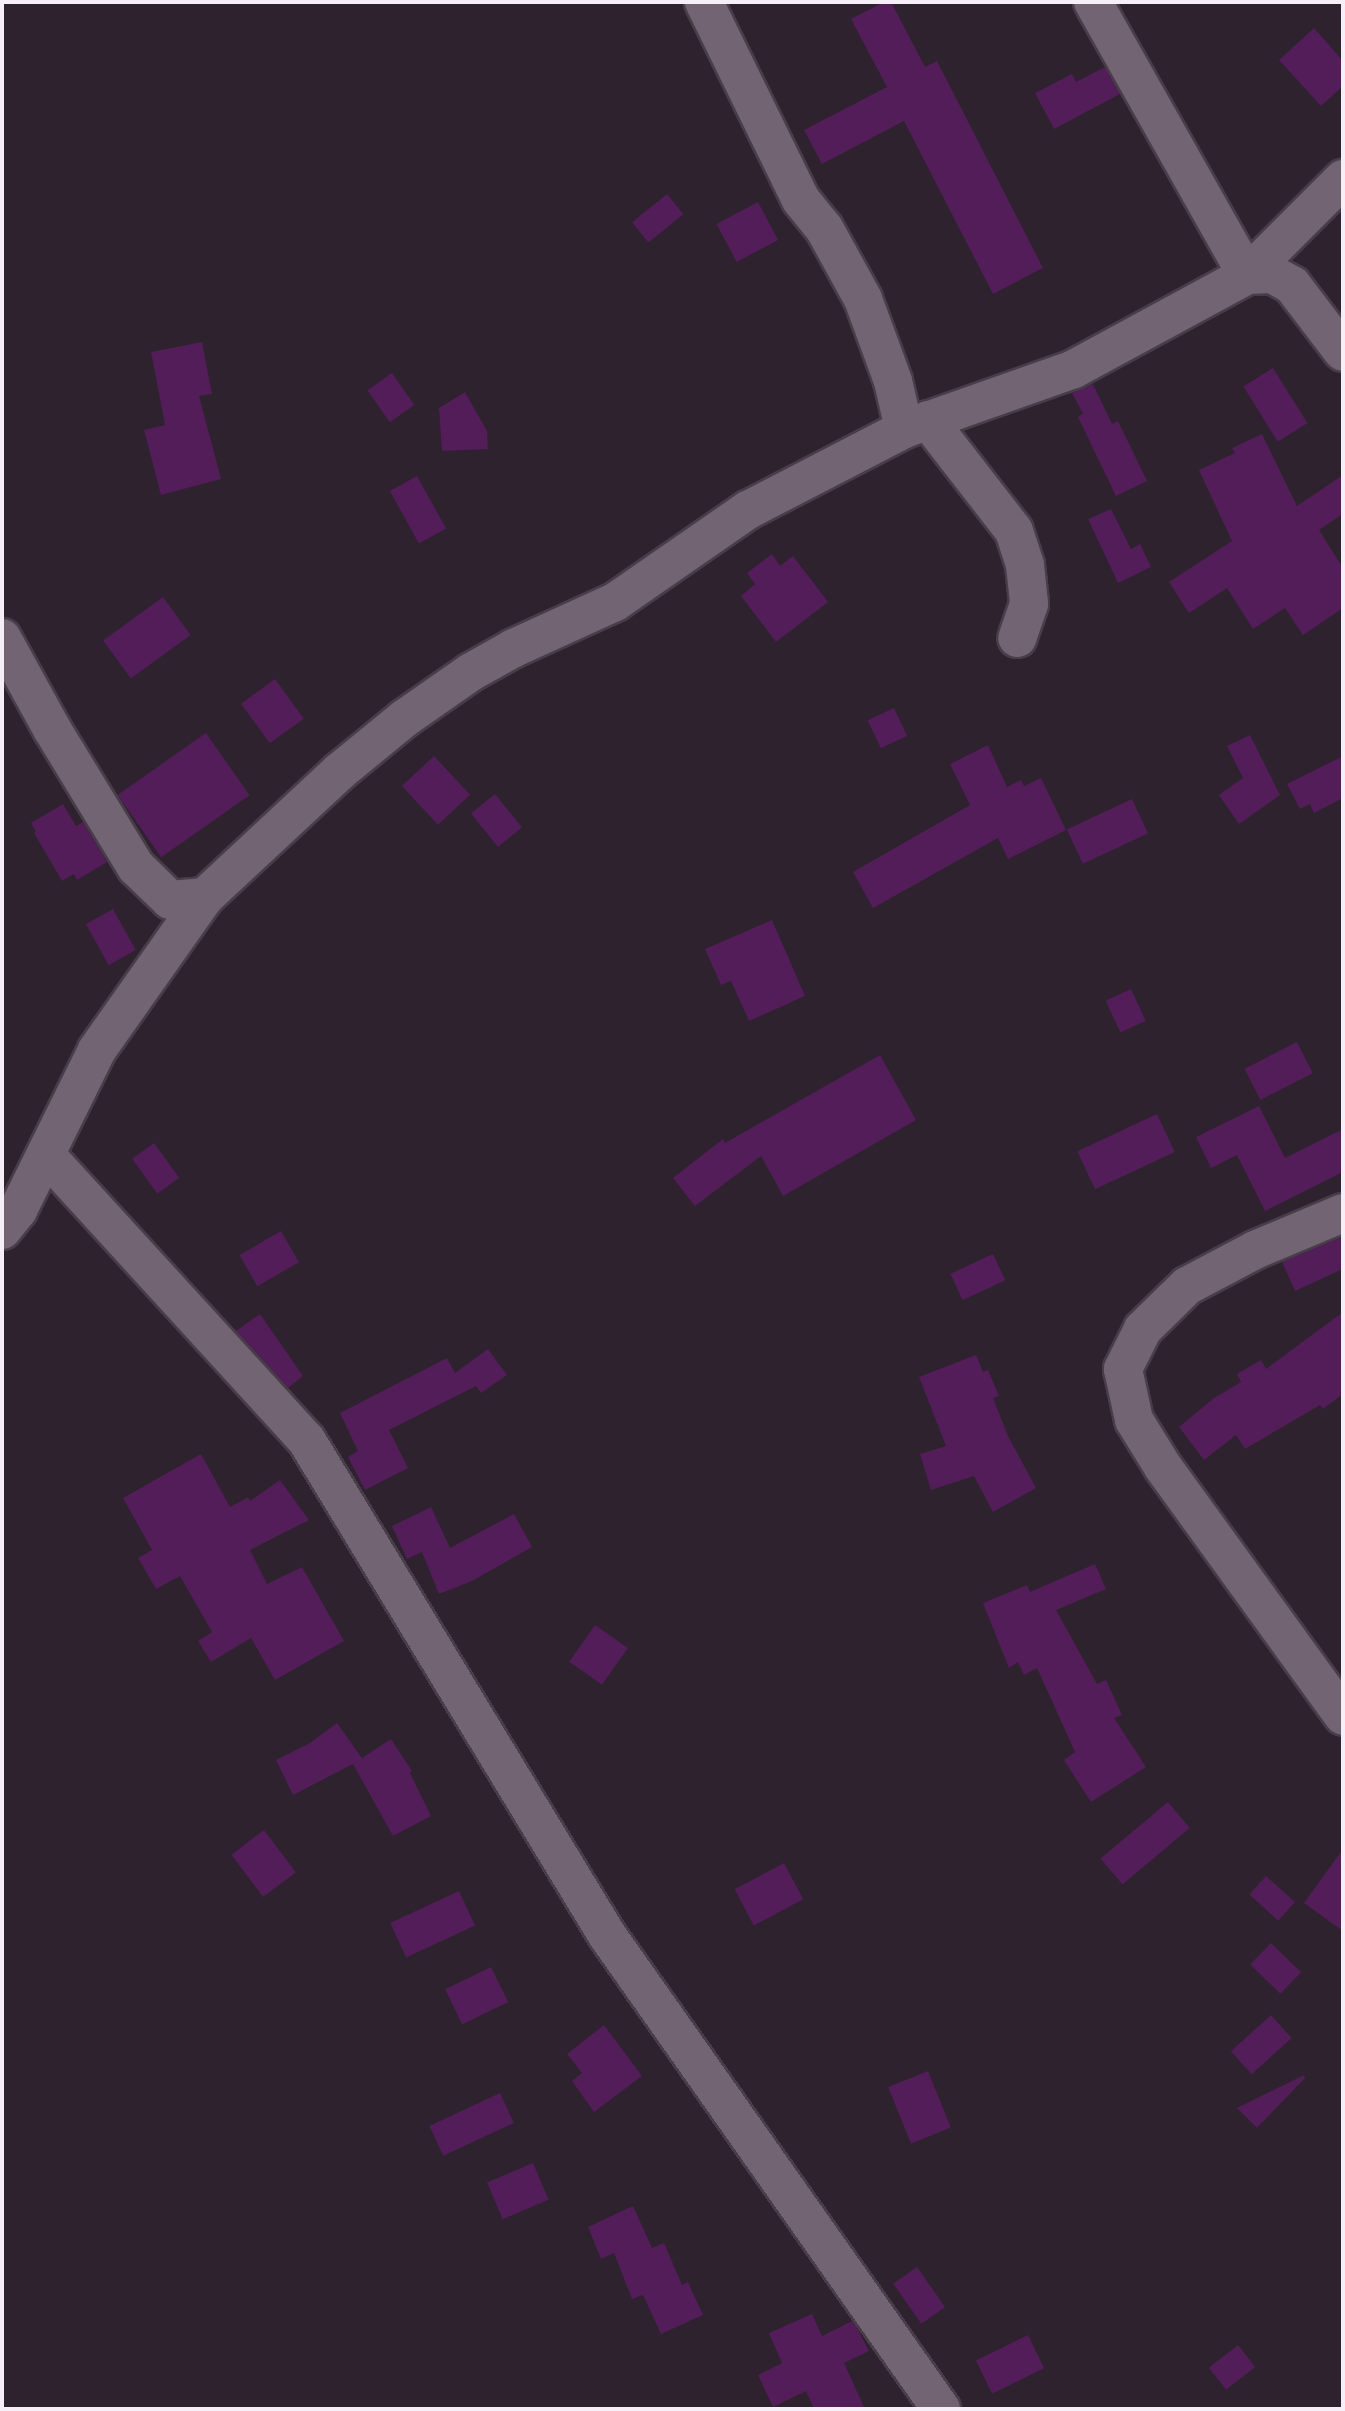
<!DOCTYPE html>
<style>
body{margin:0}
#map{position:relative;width:1345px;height:2411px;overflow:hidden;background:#2e222f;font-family:Jost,sans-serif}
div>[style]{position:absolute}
.building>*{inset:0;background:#521d58;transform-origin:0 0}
.roads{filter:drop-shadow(2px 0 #483d48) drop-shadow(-2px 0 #483d48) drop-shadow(0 2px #483d48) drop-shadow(0 -2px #483d48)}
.minor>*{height:38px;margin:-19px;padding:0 19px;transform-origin:19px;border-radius:19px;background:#726473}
span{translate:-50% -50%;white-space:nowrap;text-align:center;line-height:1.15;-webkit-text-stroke:5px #130e13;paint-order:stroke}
.frame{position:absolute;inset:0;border:4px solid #f7eff8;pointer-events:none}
</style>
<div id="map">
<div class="building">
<div style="clip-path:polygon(884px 2px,891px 2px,925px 67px,937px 61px,1043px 268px,993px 294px,904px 121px,822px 164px,804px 130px,887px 87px,851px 19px)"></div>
<div style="clip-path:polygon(1314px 28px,1343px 61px,1343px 86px,1321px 106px,1279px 60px)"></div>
<div style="clip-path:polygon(1105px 67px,1120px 94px,1054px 129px,1035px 93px,1072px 74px,1076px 82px)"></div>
<div style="left:667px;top:194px;width:26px;height:45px;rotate:51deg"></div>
<div style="left:758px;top:202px;width:43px;height:47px;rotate:62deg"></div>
<div style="clip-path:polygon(202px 342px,212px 394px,199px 396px,221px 479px,161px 495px,144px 430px,165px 425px,151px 352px)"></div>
<div style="left:1273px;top:368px;width:65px;height:35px;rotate:58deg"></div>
<div style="left:392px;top:373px;width:39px;height:30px;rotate:55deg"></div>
<div style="clip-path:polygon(1093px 384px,1112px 424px,1118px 421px,1147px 481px,1116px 496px,1078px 417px,1083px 414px,1072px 393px)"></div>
<div style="clip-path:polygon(465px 392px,487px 431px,488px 449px,442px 451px,439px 408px)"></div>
<div style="clip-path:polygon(1262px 434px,1297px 506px,1343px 475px,1343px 514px,1319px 530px,1343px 568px,1343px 608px,1303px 635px,1285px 608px,1253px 629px,1227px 588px,1189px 613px,1169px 582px,1232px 541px,1199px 470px,1235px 453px,1232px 448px)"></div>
<div style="left:417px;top:476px;width:60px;height:31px;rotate:61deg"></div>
<div style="clip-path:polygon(1111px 509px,1131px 549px,1140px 544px,1151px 567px,1118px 583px,1088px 519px)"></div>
<div style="clip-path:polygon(772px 554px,780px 566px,793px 556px,828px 602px,776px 642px,741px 596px,755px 584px,747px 573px)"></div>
<div style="left:163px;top:597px;width:47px;height:74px;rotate:54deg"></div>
<div style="left:275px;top:679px;width:49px;height:42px;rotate:54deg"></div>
<div style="left:894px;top:708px;width:31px;height:29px;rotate:65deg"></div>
<div style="left:206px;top:733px;width:76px;height:108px;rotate:55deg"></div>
<div style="clip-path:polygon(1250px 735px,1280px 795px,1239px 824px,1219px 795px,1243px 778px,1227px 746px)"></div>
<div style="clip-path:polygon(988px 745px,1007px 787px,1021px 780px,1024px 786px,1041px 778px,1066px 830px,1008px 859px,998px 838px,873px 908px,853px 872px,970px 805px,950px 764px)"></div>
<div style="left:434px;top:756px;width:53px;height:44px;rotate:47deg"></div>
<div style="clip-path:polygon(1343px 756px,1343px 798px,1314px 813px,1310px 804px,1300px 809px,1287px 784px)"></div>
<div style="left:495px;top:794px;width:43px;height:31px;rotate:51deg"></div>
<div style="left:1132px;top:799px;width:38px;height:72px;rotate:65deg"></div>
<div style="clip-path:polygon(63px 804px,76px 826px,83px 822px,107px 862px,77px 880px,74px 874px,62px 881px,34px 833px,36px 832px,31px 823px)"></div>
<div style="left:113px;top:909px;width:47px;height:31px;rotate:61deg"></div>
<div style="clip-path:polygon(772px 920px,805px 996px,749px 1021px,731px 981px,721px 985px,705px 949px)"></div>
<div style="left:1131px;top:989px;width:35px;height:28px;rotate:65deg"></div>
<div style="left:1297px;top:1042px;width:35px;height:59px;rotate:63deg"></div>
<div style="clip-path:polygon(880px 1055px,916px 1120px,783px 1196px,761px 1156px,695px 1206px,673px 1178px,723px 1139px,725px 1143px)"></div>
<div style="clip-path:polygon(1259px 1106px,1285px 1158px,1343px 1129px,1343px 1172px,1265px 1211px,1237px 1155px,1211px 1168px,1196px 1137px)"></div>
<div style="left:1157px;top:1114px;width:42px;height:88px;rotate:65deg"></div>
<div style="left:154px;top:1143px;width:43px;height:27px;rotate:54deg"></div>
<div style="left:281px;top:1231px;width:36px;height:48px;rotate:60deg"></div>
<div style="clip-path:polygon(1342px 1237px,1343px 1269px,1295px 1291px,1282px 1262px)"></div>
<div style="left:993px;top:1254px;width:29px;height:47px;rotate:65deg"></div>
<div style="clip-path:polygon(1343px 1312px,1343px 1394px,1323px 1409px,1320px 1405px,1245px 1449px,1236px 1435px,1204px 1460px,1179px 1427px,1214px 1398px,1241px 1382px,1237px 1374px,1261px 1360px,1266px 1369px)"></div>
<div style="clip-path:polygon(260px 1314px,303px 1376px,288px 1388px,236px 1331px)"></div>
<div style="clip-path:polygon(488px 1349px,507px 1375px,481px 1393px,476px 1386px,389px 1430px,408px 1468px,365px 1490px,348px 1457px,358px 1451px,340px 1413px,447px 1358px,455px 1373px)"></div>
<div style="clip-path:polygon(976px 1355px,983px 1372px,988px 1370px,999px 1396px,993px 1398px,1008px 1436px,1036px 1488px,993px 1512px,974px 1476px,931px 1490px,920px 1454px,946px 1446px,919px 1377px)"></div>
<div style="clip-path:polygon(201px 1454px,230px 1507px,248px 1497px,250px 1501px,280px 1480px,309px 1520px,250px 1550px,267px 1584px,302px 1567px,344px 1641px,275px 1680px,251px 1638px,211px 1662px,198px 1641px,212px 1632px,180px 1576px,156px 1589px,138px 1558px,152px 1550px,123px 1498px)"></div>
<div style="clip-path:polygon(431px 1507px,450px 1548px,514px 1514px,532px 1547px,472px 1581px,439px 1594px,422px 1552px,407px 1559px,392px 1526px)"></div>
<div style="clip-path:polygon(1095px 1564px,1106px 1589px,1056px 1610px,1097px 1684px,1106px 1680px,1122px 1715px,1114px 1718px,1146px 1767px,1091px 1802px,1064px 1760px,1075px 1752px,1037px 1668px,1024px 1675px,1018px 1662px,1009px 1668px,983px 1603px,1027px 1585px,1030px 1592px)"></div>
<div style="left:595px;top:1625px;width:40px;height:45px;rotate:35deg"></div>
<div style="clip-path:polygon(337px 1723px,362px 1758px,391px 1739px,412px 1771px,410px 1773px,431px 1816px,393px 1836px,353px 1764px,293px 1795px,276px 1760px,310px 1743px)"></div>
<div style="left:1168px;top:1802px;width:34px;height:88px;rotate:50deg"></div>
<div style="left:264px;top:1830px;width:53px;height:41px;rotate:53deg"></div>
<div style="clip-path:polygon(1343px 1849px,1343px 1931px,1304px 1903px)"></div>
<div style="left:784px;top:1863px;width:41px;height:56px;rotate:62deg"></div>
<div style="left:1266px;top:1876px;width:39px;height:25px;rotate:42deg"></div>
<div style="left:459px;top:1891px;width:38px;height:76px;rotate:65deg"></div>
<div style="left:1271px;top:1943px;width:42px;height:30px;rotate:44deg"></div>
<div style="left:491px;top:1967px;width:39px;height:51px;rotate:64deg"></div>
<div style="left:1271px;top:2015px;width:31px;height:54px;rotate:48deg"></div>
<div style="clip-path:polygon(604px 2025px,642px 2076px,594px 2112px,572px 2081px,582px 2073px,567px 2054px)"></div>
<div style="left:928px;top:2071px;width:61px;height:43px;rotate:68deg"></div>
<div style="clip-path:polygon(1304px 2075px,1305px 2078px,1257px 2128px,1237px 2108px)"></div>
<div style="left:500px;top:2093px;width:33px;height:78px;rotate:65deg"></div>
<div style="left:533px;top:2163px;width:40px;height:50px;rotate:67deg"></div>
<div style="clip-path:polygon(633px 2206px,652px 2248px,664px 2243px,682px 2285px,688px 2282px,703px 2315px,661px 2334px,643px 2295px,632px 2299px,614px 2253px,601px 2259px,588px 2227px)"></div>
<div style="left:917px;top:2267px;width:49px;height:29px;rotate:55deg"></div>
<div style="clip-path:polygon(812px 2314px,822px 2336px,852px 2321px,857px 2328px,869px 2351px,844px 2363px,865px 2409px,814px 2409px,806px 2391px,773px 2407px,758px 2375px,782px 2363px,769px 2333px)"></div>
<div style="left:1028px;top:2335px;width:37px;height:58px;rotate:64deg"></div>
<div style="left:1238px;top:2345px;width:28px;height:37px;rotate:52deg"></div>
</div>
<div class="roads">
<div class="minor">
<div style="left:704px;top:2px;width:220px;rotate:63.9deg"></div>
<div style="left:801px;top:200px;width:36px;rotate:51deg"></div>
<div style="left:824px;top:228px;width:81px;rotate:61.2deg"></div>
<div style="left:863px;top:299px;width:87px;rotate:69.9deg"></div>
<div style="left:893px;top:381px;width:49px;rotate:77.1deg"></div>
<div style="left:1093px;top:2px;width:313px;rotate:60.6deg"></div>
<div style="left:1247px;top:275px;width:25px;rotate:-2deg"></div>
<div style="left:1272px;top:274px;width:23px;rotate:29deg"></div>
<div style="left:1292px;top:285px;width:84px;rotate:52.7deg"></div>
<div style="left:928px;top:420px;width:140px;rotate:52.2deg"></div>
<div style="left:1014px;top:531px;width:36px;rotate:72deg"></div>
<div style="left:1025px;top:565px;width:39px;rotate:84deg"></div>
<div style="left:1029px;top:604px;width:36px;rotate:109deg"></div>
<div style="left:2px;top:638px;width:104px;rotate:61.2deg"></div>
<div style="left:52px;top:729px;width:162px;rotate:58.7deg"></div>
<div style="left:136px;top:867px;width:47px;rotate:44.1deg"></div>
<div style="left:170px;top:900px;width:35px;rotate:-5deg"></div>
<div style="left:46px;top:1155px;width:387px;rotate:47.6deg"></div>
<div style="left:307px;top:1441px;width:578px;rotate:58.73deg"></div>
<div style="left:607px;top:1935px;width:580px;rotate:54.83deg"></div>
<div style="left:1343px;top:1213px;width:95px;rotate:157.2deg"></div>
<div style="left:1255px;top:1250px;width:77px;rotate:152.1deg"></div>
<div style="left:1187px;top:1286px;width:62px;rotate:135.7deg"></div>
<div style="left:1143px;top:1329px;width:45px;rotate:116.6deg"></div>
<div style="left:1123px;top:1369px;width:52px;rotate:77.8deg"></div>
<div style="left:1134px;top:1420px;width:55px;rotate:58.3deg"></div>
<div style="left:1163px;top:1467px;width:307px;rotate:54.1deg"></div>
<div style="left:2px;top:1230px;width:26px;rotate:-51deg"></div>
<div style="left:18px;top:1210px;width:178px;rotate:-63.7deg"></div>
<div style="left:97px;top:1050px;width:187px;rotate:-54.8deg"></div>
<div style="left:205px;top:897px;width:183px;rotate:-43deg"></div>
<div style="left:339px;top:772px;width:85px;rotate:-39.3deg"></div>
<div style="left:405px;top:718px;width:80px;rotate:-34.9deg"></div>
<div style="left:471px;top:672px;width:49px;rotate:-29.2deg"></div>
<div style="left:514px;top:648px;width:111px;rotate:-24.5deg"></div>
<div style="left:615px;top:602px;width:162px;rotate:-34.7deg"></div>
<div style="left:748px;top:510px;width:176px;rotate:-27.4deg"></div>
<div style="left:904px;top:429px;width:180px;rotate:-19.4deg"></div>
<div style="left:1074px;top:369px;width:197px;rotate:-28.5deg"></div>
<div style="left:1247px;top:275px;width:136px;rotate:-45deg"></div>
</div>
</div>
<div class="frame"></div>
</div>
